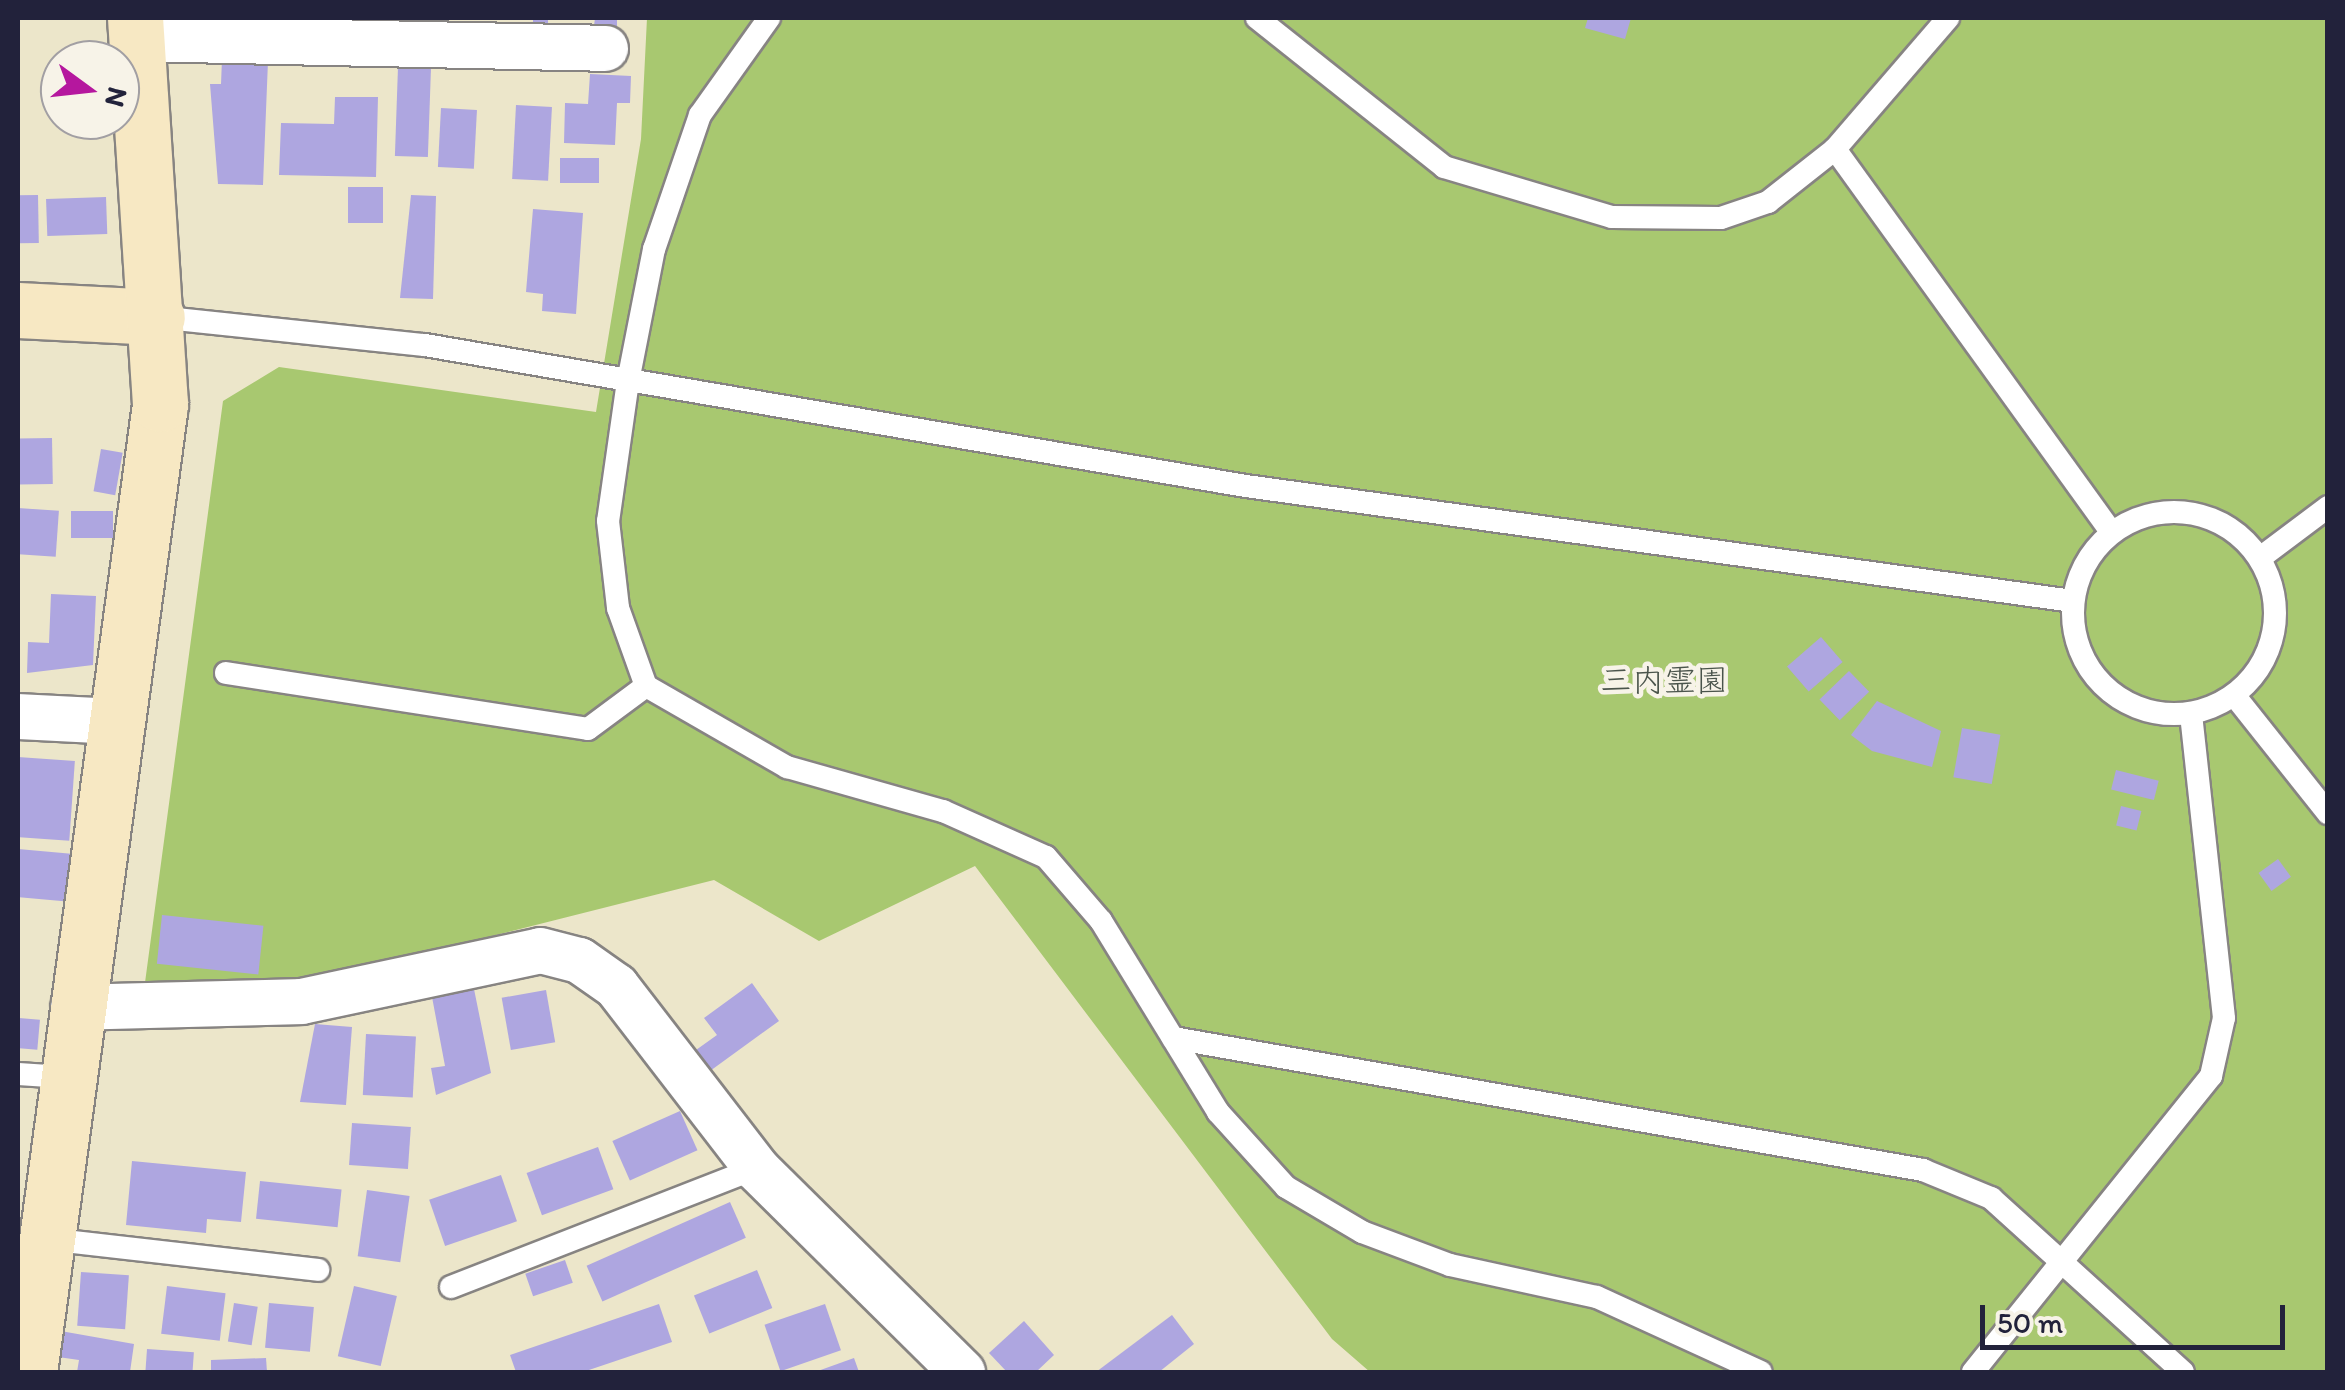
<!DOCTYPE html>
<meta charset="utf-8">
<style>
body{margin:0}
#map{position:relative;width:2345px;height:1390px;overflow:hidden;background:#ece6ca;font-family:Itim,"Klee One",sans-serif}
div>[style]{position:absolute}
.green>*{inset:0;background:#a8c870}
.building>*{inset:0;background:#aea6e0;transform-origin:0 0}
.roads{filter:drop-shadow(2px 0 #878482) drop-shadow(-2px 0 #878482) drop-shadow(0 2px #878482) drop-shadow(0 -2px #878482)}
.lane>*{height:22px;margin:-11px;padding:0 11px;transform-origin:11px;border-radius:11px;background:#fff}
.lane>.ring{margin:-11px;padding:0;box-sizing:content-box;background:none;border:22px solid #fff;border-radius:50%}
.street>*{height:45px;margin:-22.5px;padding:0 22.5px;transform-origin:22.5px;border-radius:22.5px;background:#fff}
.secondary>*{height:55px;margin:-27.5px;padding:0 27.5px;transform-origin:27.5px;border-radius:27.5px;background:#f7e8c3}
span{translate:-50% -50%;white-space:nowrap;text-align:center;line-height:1.15;-webkit-text-stroke:9px #f7f3e8;paint-order:stroke}
.park-label{font-size:32px;color:#4a544b}
.frame{position:absolute;inset:0;border:20px solid #22223b;pointer-events:none}
.north{position:absolute;left:40px;top:40px;width:100px;height:100px;box-sizing:border-box;background:#f7f3e8;border:2px solid #a29fa3;border-radius:50%;rotate:105deg;font-size:28px;font-weight:700;line-height:40px;text-align:center;color:#22223b}
.north::after{content:'';display:block;margin:auto;width:35px;height:45px;background:#b5179e;clip-path:polygon(50% 0,100% 100%,50% 72%,0 100%)}
.scale{position:absolute;left:1980px;top:1305px;width:305px;height:45px;box-sizing:border-box;border:5px solid #22223b;border-top:0;padding-left:12px;font-size:30px;line-height:35px;white-space:nowrap;color:#22223b;-webkit-text-stroke:8px #f7f3e8;paint-order:stroke}
</style>
<div id="map">
<div class="green">
<div style="clip-path:polygon(647px 18px,2327px 18px,2327px 1372px,1370px 1372px,1332px 1339px,975px 866px,819px 941px,714px 880px,286px 988px,144px 990px,223px 401px,279px 367px,596px 412px,641px 139px)"></div>
</div>
<div class="building">
<div style="clip-path:polygon(388px 18px,425px 18px,425px 24px,388px 22px)"></div>
<div style="left:533px;top:18px;width:15px;height:11px"></div>
<div style="clip-path:polygon(595px 18px,617px 18px,617px 27px,594px 26px)"></div>
<div style="clip-path:polygon(1588px 18px,1631px 18px,1625px 39px,1585px 28px)"></div>
<div style="clip-path:polygon(222px 59px,268px 61px,263px 185px,218px 184px,210px 84px,221px 84px)"></div>
<div style="left:398px;top:67px;width:33px;height:89px;rotate:2deg"></div>
<div style="clip-path:polygon(590px 74px,631px 76px,630px 103px,617px 103px,615px 145px,564px 143px,565px 103px,588px 104px)"></div>
<div style="clip-path:polygon(335px 97px,378px 97px,376px 177px,279px 175px,281px 123px,334px 124px)"></div>
<div style="left:516px;top:105px;width:36px;height:74px;rotate:3deg"></div>
<div style="left:441px;top:108px;width:36px;height:59px;rotate:3deg"></div>
<div style="left:560px;top:158px;width:39px;height:25px"></div>
<div style="left:348px;top:187px;width:35px;height:36px"></div>
<div style="left:38px;top:195px;width:48px;height:20px;rotate:89deg"></div>
<div style="clip-path:polygon(411px 195px,436px 196px,433px 299px,400px 298px)"></div>
<div style="left:106px;top:197px;width:37px;height:60px;rotate:88deg"></div>
<div style="clip-path:polygon(533px 209px,583px 213px,576px 314px,542px 311px,543px 294px,526px 292px)"></div>
<div style="left:52px;top:438px;width:46px;height:34px;rotate:89deg"></div>
<div style="left:101px;top:449px;width:22px;height:43px;rotate:10deg"></div>
<div style="left:18px;top:508px;width:41px;height:46px;rotate:4deg"></div>
<div style="left:71px;top:511px;width:42px;height:27px"></div>
<div style="clip-path:polygon(51px 594px,96px 596px,93px 665px,27px 673px,28px 642px,49px 643px)"></div>
<div style="left:1821px;top:637px;width:33px;height:45px;rotate:49deg"></div>
<div style="left:1849px;top:671px;width:29px;height:41px;rotate:46deg"></div>
<div style="clip-path:polygon(1877px 701px,1941px 731px,1932px 767px,1872px 751px,1851px 735px)"></div>
<div style="left:1962px;top:728px;width:39px;height:50px;rotate:10deg"></div>
<div style="left:18px;top:757px;width:57px;height:80px;rotate:4deg"></div>
<div style="left:2116px;top:770px;width:44px;height:20px;rotate:14deg"></div>
<div style="left:2121px;top:806px;width:21px;height:20px;rotate:14deg"></div>
<div style="left:18px;top:849px;width:56px;height:48px;rotate:5deg"></div>
<div style="left:2278px;top:859px;width:22px;height:24px;rotate:54deg"></div>
<div style="left:162px;top:915px;width:102px;height:49px;rotate:6deg"></div>
<div style="clip-path:polygon(752px 983px,779px 1021px,710px 1071px,696px 1050px,717px 1035px,704px 1018px)"></div>
<div style="clip-path:polygon(474px 989px,491px 1073px,436px 1095px,431px 1068px,445px 1066px,432px 997px)"></div>
<div style="left:546px;top:990px;width:53px;height:45px;rotate:80deg"></div>
<div style="left:19px;top:1018px;width:21px;height:30px;rotate:5deg"></div>
<div style="clip-path:polygon(315px 1024px,352px 1027px,346px 1105px,300px 1102px)"></div>
<div style="left:366px;top:1034px;width:50px;height:61px;rotate:3deg"></div>
<div style="left:680px;top:1111px;width:43px;height:74px;rotate:66deg"></div>
<div style="left:352px;top:1123px;width:59px;height:42px;rotate:4deg"></div>
<div style="left:598px;top:1147px;width:45px;height:76px;rotate:70deg"></div>
<div style="clip-path:polygon(132px 1161px,246px 1172px,241px 1222px,207px 1219px,206px 1233px,126px 1225px)"></div>
<div style="left:501px;top:1175px;width:49px;height:76px;rotate:71deg"></div>
<div style="left:260px;top:1181px;width:82px;height:38px;rotate:6deg"></div>
<div style="left:367px;top:1190px;width:43px;height:67px;rotate:8deg"></div>
<div style="left:730px;top:1202px;width:39px;height:157px;rotate:66deg"></div>
<div style="left:565px;top:1260px;width:24px;height:42px;rotate:71deg"></div>
<div style="left:757px;top:1270px;width:41px;height:68px;rotate:68deg"></div>
<div style="left:81px;top:1272px;width:48px;height:54px;rotate:4deg"></div>
<div style="left:167px;top:1286px;width:59px;height:48px;rotate:7deg"></div>
<div style="left:354px;top:1286px;width:44px;height:72px;rotate:13deg"></div>
<div style="left:234px;top:1303px;width:24px;height:39px;rotate:9deg"></div>
<div style="left:269px;top:1303px;width:45px;height:45px;rotate:5deg"></div>
<div style="clip-path:polygon(659px 1304px,672px 1342px,583px 1372px,516px 1372px,510px 1355px)"></div>
<div style="left:825px;top:1304px;width:49px;height:64px;rotate:71deg"></div>
<div style="clip-path:polygon(1172px 1315px,1194px 1344px,1159px 1372px,1096px 1372px)"></div>
<div style="clip-path:polygon(1024px 1321px,1054px 1355px,1036px 1372px,1007px 1372px,989px 1353px)"></div>
<div style="clip-path:polygon(55px 1330px,134px 1344px,130px 1372px,77px 1372px,79px 1360px,51px 1356px)"></div>
<div style="left:147px;top:1349px;width:47px;height:23px;rotate:4deg"></div>
<div style="clip-path:polygon(266px 1358px,267px 1372px,211px 1372px,211px 1360px)"></div>
<div style="clip-path:polygon(854px 1358px,859px 1372px,815px 1372px)"></div>
</div>
<div class="roads">
<div class="lane">
<div style="left:769px;top:18px;width:119px;rotate:125.4deg"></div>
<div style="left:700px;top:115px;width:142px;rotate:108.9deg"></div>
<div style="left:654px;top:249px;width:135px;rotate:101.1deg"></div>
<div style="left:628px;top:381px;width:141px;rotate:98.1deg"></div>
<div style="left:608px;top:521px;width:88px;rotate:83.4deg"></div>
<div style="left:618px;top:608px;width:83px;rotate:70.3deg"></div>
<div style="left:646px;top:686px;width:163px;rotate:29.9deg"></div>
<div style="left:787px;top:767px;width:162px;rotate:15.8deg"></div>
<div style="left:943px;top:811px;width:113px;rotate:24.1deg"></div>
<div style="left:1046px;top:857px;width:84px;rotate:49.3deg"></div>
<div style="left:1101px;top:921px;width:224px;rotate:58.5deg"></div>
<div style="left:1218px;top:1112px;width:101px;rotate:47.8deg"></div>
<div style="left:1286px;top:1187px;width:88px;rotate:30.6deg"></div>
<div style="left:1362px;top:1232px;width:94px;rotate:20.6deg"></div>
<div style="left:1450px;top:1265px;width:150px;rotate:12.3deg"></div>
<div style="left:1597px;top:1297px;width:180px;rotate:24.6deg"></div>
<div style="left:1257px;top:18px;width:239px;rotate:38.5deg"></div>
<div style="left:1444px;top:167px;width:175px;rotate:16.6deg"></div>
<div style="left:1612px;top:217px;width:109px;rotate:0.5deg"></div>
<div style="left:1721px;top:218px;width:50px;rotate:-18.8deg"></div>
<div style="left:1768px;top:202px;width:85px;rotate:-38.3deg"></div>
<div style="left:1835px;top:149px;width:173px;rotate:-49.2deg"></div>
<div style="left:1835px;top:149px;width:473px;rotate:54.2deg"></div>
<div style="left:157px;top:317px;width:269px;rotate:6deg"></div>
<div style="left:425px;top:345px;width:833px;rotate:9.75deg"></div>
<div style="left:1246px;top:486px;width:835px;rotate:7.92deg"></div>
<div class="ring" style="left:2073px;top:512px;width:180px;height:180px"></div>
<div style="left:2260px;top:558px;width:85px;rotate:-36.9deg"></div>
<div style="left:226px;top:673px;width:366px;rotate:8.8deg"></div>
<div style="left:588px;top:729px;width:72px;rotate:-36.6deg"></div>
<div style="left:2234px;top:695px;width:151px;rotate:51.5deg"></div>
<div style="left:1173px;top:1038px;width:762px;rotate:9.98deg"></div>
<div style="left:1923px;top:1170px;width:74px;rotate:22.4deg"></div>
<div style="left:1991px;top:1198px;width:259px;rotate:42.2deg"></div>
<div style="left:18px;top:1074px;width:46px;rotate:3.7deg"></div>
<div style="left:47px;top:1239px;width:273px;rotate:6.5deg"></div>
<div style="left:451px;top:1287px;width:327px;rotate:-21.3deg"></div>
<div style="left:1973px;top:1372px;width:380px;rotate:-51.2deg"></div>
<div style="left:2211px;top:1076px;width:59px;rotate:-77.4deg"></div>
<div style="left:2224px;top:1018px;width:306px;rotate:-96.2deg"></div>
</div>
<div class="street">
<div style="left:136px;top:38px;width:469px;rotate:1.2deg"></div>
<div style="left:18px;top:716px;width:100px;rotate:2.9deg"></div>
<div style="left:73px;top:1007px;width:228px;rotate:-1.5deg"></div>
<div style="left:301px;top:1001px;width:244px;rotate:-12deg"></div>
<div style="left:540px;top:950px;width:40px;rotate:14.4deg"></div>
<div style="left:579px;top:960px;width:45px;rotate:35.1deg"></div>
<div style="left:616px;top:986px;width:230px;rotate:52.4deg"></div>
<div style="left:756px;top:1168px;width:290px;rotate:44.7deg"></div>
</div>
<div class="secondary">
<div style="left:18px;top:310px;width:139px;rotate:2.9deg"></div>
<div style="left:29px;top:1372px;width:977px;rotate:-82.29deg"></div>
<div style="left:160px;top:404px;width:387px;rotate:-93.7deg"></div>
</div>
</div>
<div class="park-label">
<span style="left:1664px;top:680px">三内霊園</span>
</div>
<div class="frame"></div>
<div class="north">N</div>
<div class="scale">50 m</div>
</div>
